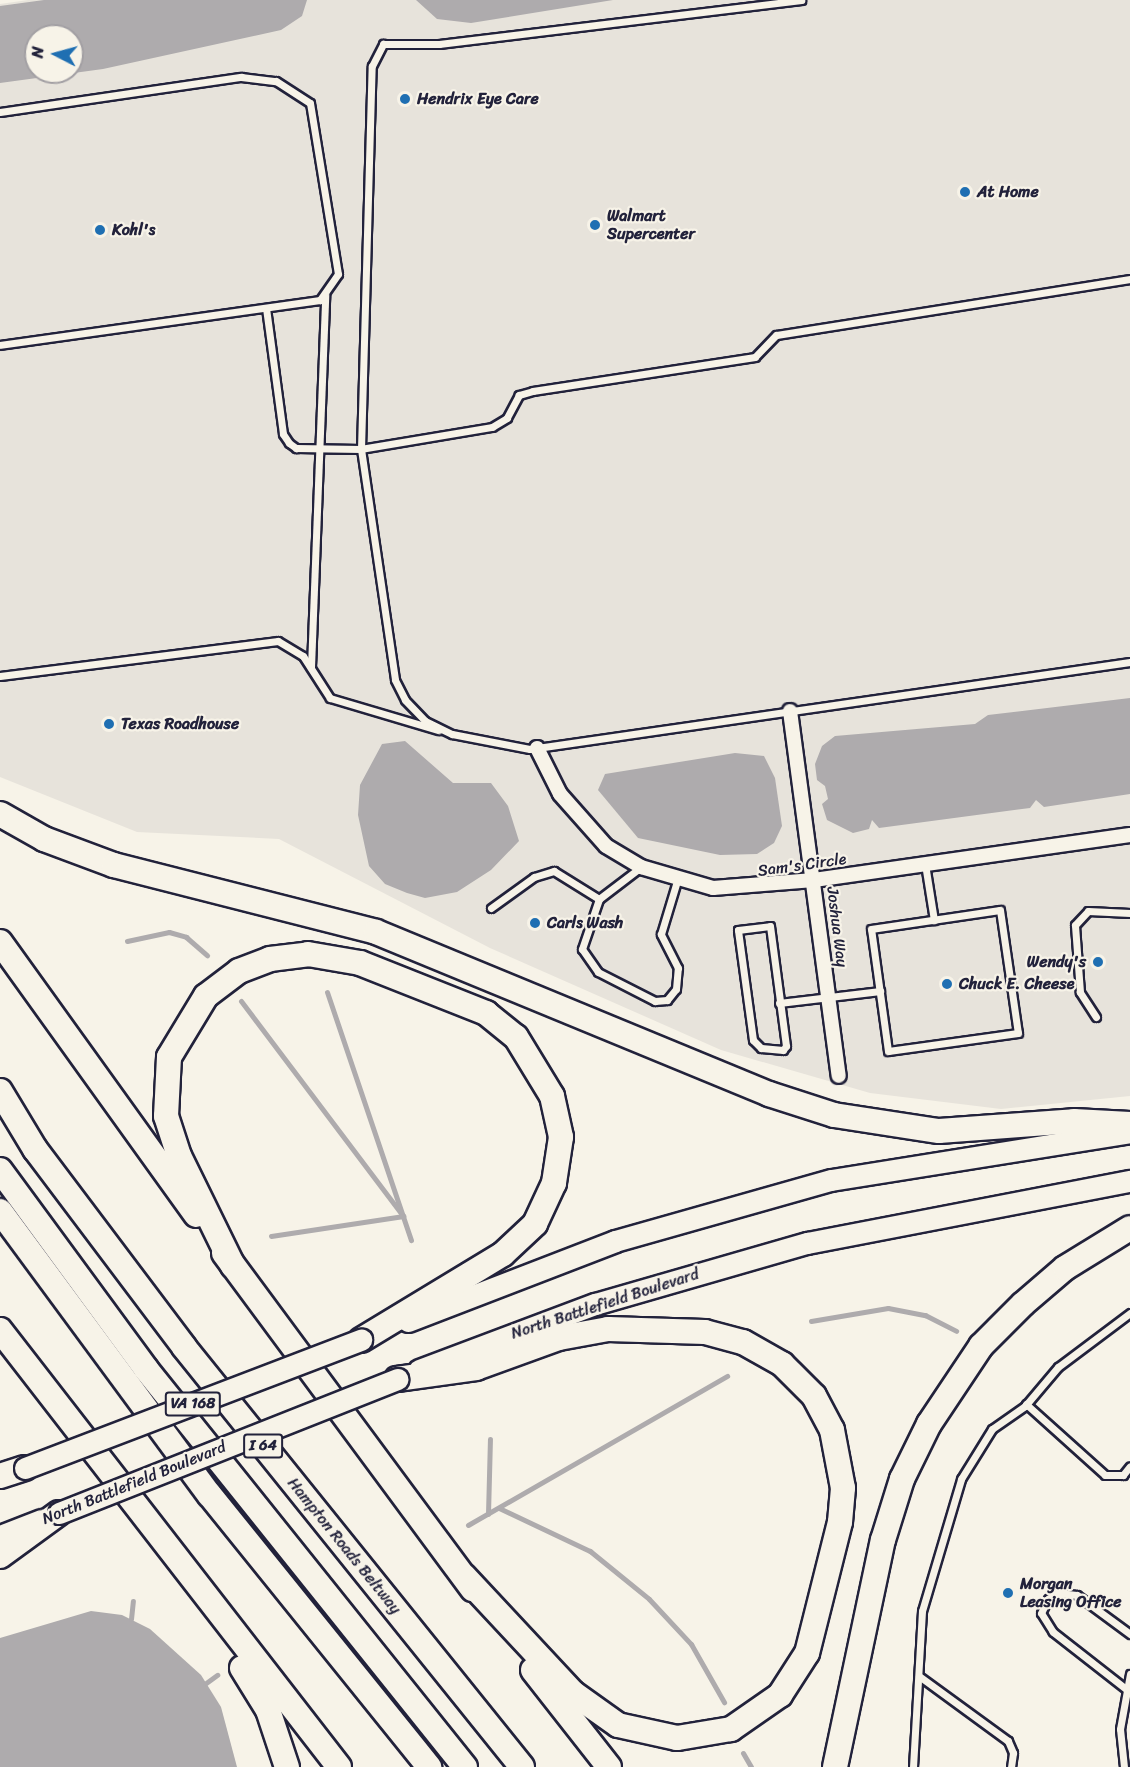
<!DOCTYPE html>
<style>
body{margin:0}
#map{position:relative;width:1130px;height:1767px;overflow:hidden;background:#f7f3e8;font-family:Sriracha,sans-serif}
div>[style]{position:absolute}
.built>*{inset:0;background:#e7e3db}
.water>*{inset:0;background:#aeabad}
.stream>*{height:5px;margin:-2.5px;padding:0 2.5px;transform-origin:2.5px;border-radius:2.5px;background:#aeabad}
.roads{filter:drop-shadow(2px 0 #22223b) drop-shadow(-2px 0 #22223b) drop-shadow(0 2px #22223b) drop-shadow(0 -2px #22223b)}
.service>*{height:7px;margin:-3.5px;padding:0 3.5px;transform-origin:3.5px;border-radius:3.5px;background:#f7f3e8}
.minor>*{height:14px;margin:-7px;padding:0 7px;transform-origin:7px;border-radius:7px;background:#f7f3e8}
.primary>*{height:21px;margin:-10.5px;padding:0 10.5px;transform-origin:10.5px;border-radius:10.5px;background:#f7f3e8}
.motorway>*{height:24px;margin:-12px;padding:0 12px;transform-origin:12px;border-radius:12px;background:#f7f3e8}
.bridges{filter:drop-shadow(2px 0 #22223b) drop-shadow(-2px 0 #22223b) drop-shadow(0 2px #22223b) drop-shadow(0 -2px #22223b)}
.primary-bridge>*{height:21px;margin:-10.5px;padding:0 10.5px;transform-origin:10.5px;border-radius:10.5px;background:#f7f3e8}
.dots>*{width:16px;height:16px;translate:-50% -50%;box-sizing:border-box;border:3px solid #f7f3e8;border-radius:50%}
span{translate:-50% -50%;white-space:nowrap;text-align:center;line-height:1.15;-webkit-text-stroke:4.5px #f7f3e8;paint-order:stroke}
.shield-label span{padding:2px 4px;background:#f7f3e8;border:2px solid;border-radius:4px;-webkit-text-stroke-width:0}
.shield-label{font-size:15px;color:#22223b;font-weight:700}
.poi-label{font-size:16px;color:#22223b;font-weight:700}
.left{translate:0 -50%;text-align:left}
.right{translate:-100% -50%;text-align:right}
.street-label{font-size:16px;color:#22223b}
.north{position:absolute;left:24px;top:24px;width:60px;height:60px;box-sizing:border-box;background:#f7f3e8;border:2px solid #a29fa3;border-radius:50%;rotate:276deg;font-size:16px;font-weight:700;line-height:24px;text-align:center;color:#22223b}
.north::after{content:'';display:block;margin:auto;width:21px;height:27px;background:#1f6fb2;clip-path:polygon(50% 0,100% 100%,50% 72%,0 100%)}
</style>
<div id="map">
<div class="built">
<div style="clip-path:polygon(evenodd,28px 0,1130px 0,1130px 1096px,1001px 1109px,870px 1093px,721px 1050px,490px 948px,279px 839px,137px 832px,0 777px,0 4px,28px 0,36px 36px,72px 36px,72px 72px,36px 72px,36px 36px)"></div>
</div>
<div class="water">
<div style="clip-path:polygon(evenodd,44px 0,307px 0,302px 16px,281px 30px,103px 69px,0 83px,0 6px,44px 0,36px 36px,72px 36px,72px 72px,36px 72px,36px 36px)"></div>
<div style="clip-path:polygon(416px 0,613px 0,471px 23px,437px 19px)"></div>
<div style="clip-path:polygon(1130px 698px,1130px 794px,1044px 807px,1036px 800px,1030px 808px,879px 828px,872px 820px,869px 829px,853px 833px,827px 820px,822px 804px,828px 799px,825px 786px,817px 780px,815px 764px,822px 746px,835px 736px,975px 724px,988px 715px)"></div>
<div style="clip-path:polygon(405px 741px,453px 783px,491px 783px,508px 806px,519px 841px,491px 870px,457px 892px,425px 898px,407px 893px,385px 884px,369px 866px,358px 815px,360px 785px,382px 744px)"></div>
<div style="clip-path:polygon(735px 753px,764px 756px,775px 778px,782px 826px,774px 843px,757px 854px,720px 855px,638px 838px,598px 790px,605px 774px)"></div>
<div style="clip-path:polygon(91px 1611px,122px 1615px,150px 1629px,201px 1675px,221px 1707px,237px 1767px,0 1767px,0 1638px)"></div>
</div>
<div class="stream">
<div style="left:127px;top:941px;width:43px;rotate:-12.1deg"></div>
<div style="left:169px;top:932px;width:18px;rotate:16deg"></div>
<div style="left:186px;top:937px;width:28px;rotate:41deg"></div>
<div style="left:327px;top:992px;width:262px;rotate:71.3deg"></div>
<div style="left:241px;top:1001px;width:269px;rotate:53deg"></div>
<div style="left:271px;top:1236px;width:134px;rotate:-8.6deg"></div>
<div style="left:811px;top:1321px;width:78px;rotate:-9.6deg"></div>
<div style="left:888px;top:1308px;width:38px;rotate:11deg"></div>
<div style="left:925px;top:1315px;width:35px;rotate:27deg"></div>
<div style="left:499px;top:1508px;width:101px;rotate:25.3deg"></div>
<div style="left:590px;top:1551px;width:76px;rotate:39.1deg"></div>
<div style="left:649px;top:1599px;width:62px;rotate:47deg"></div>
<div style="left:691px;top:1644px;width:67px;rotate:60.4deg"></div>
<div style="left:488px;top:1514px;width:75px;rotate:-88.5deg"></div>
<div style="left:468px;top:1525px;width:299px;rotate:-29.9deg"></div>
<div style="left:131px;top:1619px;width:18px;rotate:-84deg"></div>
<div style="left:206px;top:1683px;width:14px;rotate:-36deg"></div>
<div style="left:743px;top:1753px;width:16px;rotate:60deg"></div>
</div>
<div class="roads">
<div class="service">
<div style="left:0;top:112px;width:244px;rotate:-8.3deg"></div>
<div style="left:241px;top:77px;width:35px;rotate:7deg"></div>
<div style="left:276px;top:81px;width:40px;rotate:32.9deg"></div>
<div style="left:310px;top:103px;width:173px;rotate:80.7deg"></div>
<div style="left:338px;top:274px;width:32px;rotate:125deg"></div>
<div style="left:320px;top:300px;width:323px;rotate:172deg"></div>
<div style="left:1130px;top:279px;width:358px;rotate:171deg"></div>
<div style="left:776px;top:335px;width:30px;rotate:134deg"></div>
<div style="left:755px;top:357px;width:225px;rotate:171.3deg"></div>
<div style="left:533px;top:391px;width:15px;rotate:164deg"></div>
<div style="left:519px;top:395px;width:26px;rotate:118deg"></div>
<div style="left:507px;top:418px;width:17px;rotate:149deg"></div>
<div style="left:492px;top:427px;width:133px;rotate:170.5deg"></div>
<div style="left:361px;top:449px;width:233px;rotate:81.6deg"></div>
<div style="left:395px;top:680px;width:22px;rotate:63deg"></div>
<div style="left:405px;top:700px;width:29px;rotate:46deg"></div>
<div style="left:425px;top:721px;width:30px;rotate:26deg"></div>
<div style="left:452px;top:734px;width:79px;rotate:10.9deg"></div>
<div style="left:530px;top:749px;width:606px;rotate:-8.25deg"></div>
<div style="left:266px;top:308px;width:127px;rotate:82.3deg"></div>
<div style="left:283px;top:434px;width:11px;rotate:56deg"></div>
<div style="left:289px;top:443px;width:9px;rotate:36deg"></div>
<div style="left:296px;top:448px;width:65px;rotate:0.9deg"></div>
<div style="left:361px;top:449px;width:383px;rotate:-88.4deg"></div>
<div style="left:372px;top:66px;width:25px;rotate:-63deg"></div>
<div style="left:383px;top:44px;width:56px"></div>
<div style="left:439px;top:44px;width:365px;rotate:-6.9deg"></div>
<div style="left:311px;top:667px;width:372px;rotate:-87.8deg"></div>
<div style="left:0;top:676px;width:280px;rotate:-7.2deg"></div>
<div style="left:278px;top:641px;width:29px;rotate:31deg"></div>
<div style="left:303px;top:656px;width:50px;rotate:57.3deg"></div>
<div style="left:330px;top:698px;width:113px;rotate:16.5deg"></div>
<div style="left:925px;top:864px;width:57px;rotate:80.9deg"></div>
<div style="left:641px;top:867px;width:53px;rotate:142.7deg"></div>
<div style="left:599px;top:899px;width:53px;rotate:108.8deg"></div>
<div style="left:582px;top:949px;width:28px;rotate:55deg"></div>
<div style="left:598px;top:972px;width:64px;rotate:27deg"></div>
<div style="left:655px;top:1001px;width:12px;rotate:-5deg"></div>
<div style="left:667px;top:1000px;width:14px;rotate:-51deg"></div>
<div style="left:676px;top:989px;width:21px;rotate:-85deg"></div>
<div style="left:678px;top:968px;width:38px;rotate:-117deg"></div>
<div style="left:661px;top:934px;width:55px;rotate:-73.2deg"></div>
<div style="left:491px;top:908px;width:53px;rotate:-35.8deg"></div>
<div style="left:534px;top:877px;width:21px;rotate:-17deg"></div>
<div style="left:554px;top:871px;width:53px;rotate:31.9deg"></div>
<div style="left:1000px;top:910px;width:124px;rotate:81.7deg"></div>
<div style="left:1018px;top:1033px;width:131px;rotate:172.1deg"></div>
<div style="left:888px;top:1051px;width:123px;rotate:-97.9deg"></div>
<div style="left:871px;top:929px;width:130px;rotate:-8.4deg"></div>
<div style="left:770px;top:926px;width:121px;rotate:82.4deg"></div>
<div style="left:786px;top:1046px;width:5px;rotate:127deg"></div>
<div style="left:783px;top:1050px;width:22px;rotate:-175deg"></div>
<div style="left:761px;top:1048px;width:11px;rotate:-135deg"></div>
<div style="left:753px;top:1040px;width:111px;rotate:-97.8deg"></div>
<div style="left:738px;top:930px;width:32px;rotate:-7deg"></div>
<div style="left:779px;top:1003px;width:102px;rotate:-6.8deg"></div>
<div style="left:1096px;top:1017px;width:30px;rotate:-123deg"></div>
<div style="left:1080px;top:992px;width:67px;rotate:-94.3deg"></div>
<div style="left:1075px;top:925px;width:19px;rotate:-47deg"></div>
<div style="left:1088px;top:911px;width:42px;rotate:2.7deg"></div>
<div style="left:1026px;top:1404px;width:106px;rotate:41.9deg"></div>
<div style="left:1105px;top:1475px;width:18px"></div>
<div style="left:1123px;top:1475px;width:11px;rotate:-52deg"></div>
<div style="left:919px;top:1676px;width:110px;rotate:36.1deg"></div>
<div style="left:1008px;top:1741px;width:13px;rotate:67deg"></div>
<div style="left:1013px;top:1753px;width:14px;rotate:98deg"></div>
<div style="left:1126px;top:1689px;width:93px;rotate:-142deg"></div>
<div style="left:1053px;top:1632px;width:22px;rotate:-122deg"></div>
<div style="left:1041px;top:1613px;width:16px;rotate:-63deg"></div>
<div style="left:1048px;top:1599px;width:12px;rotate:-31deg"></div>
<div style="left:1058px;top:1593px;width:19px;rotate:6deg"></div>
<div style="left:1077px;top:1595px;width:66px;rotate:36.3deg"></div>
<div style="left:913px;top:1767px;width:156px;rotate:-86.7deg"></div>
<div style="left:922px;top:1611px;width:138px;rotate:-73.5deg"></div>
<div style="left:961px;top:1479px;width:59px;rotate:-58.2deg"></div>
<div style="left:992px;top:1429px;width:40px;rotate:-34.9deg"></div>
<div style="left:1025px;top:1406px;width:51px;rotate:-49.8deg"></div>
<div style="left:1058px;top:1367px;width:90px;rotate:-36.9deg"></div>
<div style="left:1124px;top:1767px;width:38px;rotate:-96deg"></div>
<div style="left:1120px;top:1729px;width:56px;rotate:-79.7deg"></div>
</div>
<div class="minor">
<div style="left:790px;top:711px;width:368px;rotate:82.4deg"></div>
<div style="left:537px;top:748px;width:51px;rotate:63.4deg"></div>
<div style="left:560px;top:794px;width:69px;rotate:48.5deg"></div>
<div style="left:606px;top:846px;width:41px;rotate:31deg"></div>
<div style="left:641px;top:867px;width:75px;rotate:16.3deg"></div>
<div style="left:713px;top:888px;width:101px;rotate:-4.5deg"></div>
<div style="left:814px;top:880px;width:319px;rotate:-8.1deg"></div>
</div>
<div class="primary">
<div style="left:408px;top:1321px;width:222px;rotate:-21.1deg"></div>
<div style="left:615px;top:1241px;width:224px;rotate:-15.8deg"></div>
<div style="left:831px;top:1180px;width:303px;rotate:-9.1deg"></div>
<div style="left:419px;top:1370px;width:188px;rotate:-20.6deg"></div>
<div style="left:595px;top:1304px;width:221px;rotate:-16.1deg"></div>
<div style="left:807px;top:1243px;width:329px;rotate:-10.9deg"></div>
<div style="left:0;top:1536px;width:44px;rotate:-21.3deg"></div>
</div>
<div class="motorway">
<div style="left:0;top:814px;width:51px;rotate:29.6deg"></div>
<div style="left:44px;top:839px;width:75px;rotate:20.4deg"></div>
<div style="left:114px;top:865px;width:270px;rotate:14.3deg"></div>
<div style="left:376px;top:932px;width:425px;rotate:22.4deg"></div>
<div style="left:769px;top:1094px;width:68px;rotate:17.9deg"></div>
<div style="left:834px;top:1115px;width:106px;rotate:8.7deg"></div>
<div style="left:939px;top:1131px;width:135px;rotate:-4.2deg"></div>
<div style="left:1074px;top:1121px;width:56px;rotate:3.1deg"></div>
<div style="left:0;top:942px;width:336px;rotate:54.3deg"></div>
<div style="left:0;top:1091px;width:68px;rotate:58.9deg"></div>
<div style="left:35px;top:1149px;width:248px;rotate:53deg"></div>
<div style="left:184px;top:1347px;width:539px;rotate:51.17deg"></div>
<div style="left:0;top:1170px;width:247px;rotate:53.7deg"></div>
<div style="left:146px;top:1369px;width:510px;rotate:51.29deg"></div>
<div style="left:0;top:1211px;width:352px;rotate:53.6deg"></div>
<div style="left:209px;top:1494px;width:351px;rotate:51.1deg"></div>
<div style="left:224px;top:1253px;width:418px;rotate:53.5deg"></div>
<div style="left:233px;top:1266px;width:123px;rotate:-116.1deg"></div>
<div style="left:179px;top:1156px;width:42px;rotate:-108deg"></div>
<div style="left:166px;top:1116px;width:59px;rotate:-87.1deg"></div>
<div style="left:169px;top:1057px;width:71px;rotate:-58.8deg"></div>
<div style="left:206px;top:996px;width:41px;rotate:-37.1deg"></div>
<div style="left:239px;top:971px;width:33px;rotate:-21deg"></div>
<div style="left:270px;top:959px;width:38px;rotate:-7deg"></div>
<div style="left:308px;top:954px;width:53px;rotate:9.8deg"></div>
<div style="left:360px;top:963px;width:136px;rotate:21.6deg"></div>
<div style="left:486px;top:1013px;width:38px;rotate:39deg"></div>
<div style="left:516px;top:1037px;width:69px;rotate:58.6deg"></div>
<div style="left:552px;top:1096px;width:42px;rotate:77.6deg"></div>
<div style="left:561px;top:1137px;width:47px;rotate:98.7deg"></div>
<div style="left:554px;top:1183px;width:45px;rotate:114.9deg"></div>
<div style="left:535px;top:1224px;width:44px;rotate:136.8deg"></div>
<div style="left:503px;top:1254px;width:166px;rotate:148.8deg"></div>
<div style="left:0;top:1330px;width:553px;rotate:52.2deg"></div>
<div style="left:397px;top:1379px;width:80px;rotate:-7.9deg"></div>
<div style="left:476px;top:1368px;width:88px;rotate:-19.9deg"></div>
<div style="left:559px;top:1338px;width:50px;rotate:-10.4deg"></div>
<div style="left:608px;top:1329px;width:97px;rotate:1.8deg"></div>
<div style="left:705px;top:1332px;width:39px;rotate:15deg"></div>
<div style="left:743px;top:1342px;width:45px;rotate:29.4deg"></div>
<div style="left:782px;top:1364px;width:45px;rotate:45deg"></div>
<div style="left:814px;top:1396px;width:38px;rotate:62deg"></div>
<div style="left:832px;top:1430px;width:59px;rotate:79.3deg"></div>
<div style="left:843px;top:1488px;width:34px;rotate:95deg"></div>
<div style="left:840px;top:1522px;width:135px;rotate:104.1deg"></div>
<div style="left:807px;top:1653px;width:50px;rotate:122.7deg"></div>
<div style="left:780px;top:1695px;width:60px;rotate:145.2deg"></div>
<div style="left:731px;top:1729px;width:55px;rotate:170.5deg"></div>
<div style="left:677px;top:1738px;width:60px;rotate:-167.6deg"></div>
<div style="left:618px;top:1725px;width:55px;rotate:-144.6deg"></div>
<div style="left:573px;top:1693px;width:160px;rotate:-133deg"></div>
<div style="left:0;top:1476px;width:26px;rotate:-18deg"></div>
<div style="left:0;top:1556px;width:73px;rotate:-36.1deg"></div>
<div style="left:242px;top:1668px;width:49px;rotate:58.2deg"></div>
<div style="left:268px;top:1710px;width:60px;rotate:71.6deg"></div>
<div style="left:533px;top:1670px;width:123px;rotate:51.9deg"></div>
<div style="left:835px;top:1767px;width:232px;rotate:-78.1deg"></div>
<div style="left:883px;top:1540px;width:64px;rotate:-72.7deg"></div>
<div style="left:902px;top:1479px;width:61px;rotate:-63.9deg"></div>
<div style="left:929px;top:1424px;width:94px;rotate:-56.3deg"></div>
<div style="left:981px;top:1346px;width:59px;rotate:-45deg"></div>
<div style="left:1023px;top:1304px;width:55px;rotate:-40.6deg"></div>
<div style="left:1065px;top:1268px;width:76px;rotate:-31.6deg"></div>
</div>
</div>
<div class="bridges">
<div class="primary-bridge">
<div style="left:25px;top:1468px;width:360px;rotate:-20.9deg"></div>
<div style="left:59px;top:1513px;width:364px;rotate:-21.6deg"></div>
</div>
</div>
<div class="dots">
<div style="left:405px;top:99px;background:#1f6fb2"></div>
<div style="left:965px;top:192px;background:#1f6fb2"></div>
<div style="left:595px;top:225px;background:#1f6fb2"></div>
<div style="left:100px;top:230px;background:#1f6fb2"></div>
<div style="left:109px;top:724px;background:#1f6fb2"></div>
<div style="left:535px;top:923px;background:#1f6fb2"></div>
<div style="left:1098px;top:962px;background:#1f6fb2"></div>
<div style="left:947px;top:984px;background:#1f6fb2"></div>
<div style="left:1008px;top:1593px;background:#1f6fb2"></div>
</div>
<div class="shield-label">
<span style="left:193px;top:1404px">VA 168</span>
<span style="left:263px;top:1446px">I 64</span>
</div>
<div class="poi-label">
<span class="left" style="left:417px;top:99px">Hendrix Eye Care</span>
<span class="left" style="left:977px;top:192px">At Home</span>
<span class="left" style="left:607px;top:225px">Walmart<br>Supercenter</span>
<span class="left" style="left:112px;top:230px">Kohl's</span>
<span class="left" style="left:121px;top:724px">Texas Roadhouse</span>
<span class="left" style="left:547px;top:923px">Carls Wash</span>
<span class="right" style="left:1086px;top:962px">Wendy's</span>
<span class="left" style="left:959px;top:984px">Chuck E. Cheese</span>
<span class="left" style="left:1020px;top:1593px">Morgan<br>Leasing Office</span>
</div>
<div class="street-label">
<span style="left:802px;top:865px;rotate:-8deg">Sam's Circle</span>
<span style="left:837px;top:927px;rotate:83deg">Joshua Way</span>
<span style="left:605px;top:1304px;rotate:-18deg">North Battlefield Boulevard</span>
<span style="left:134px;top:1483px;rotate:-22deg">North Battlefield Boulevard</span>
<span style="left:344px;top:1546px;rotate:51deg">Hampton Roads Beltway</span>
</div>
<div class="north">N</div>
</div>
